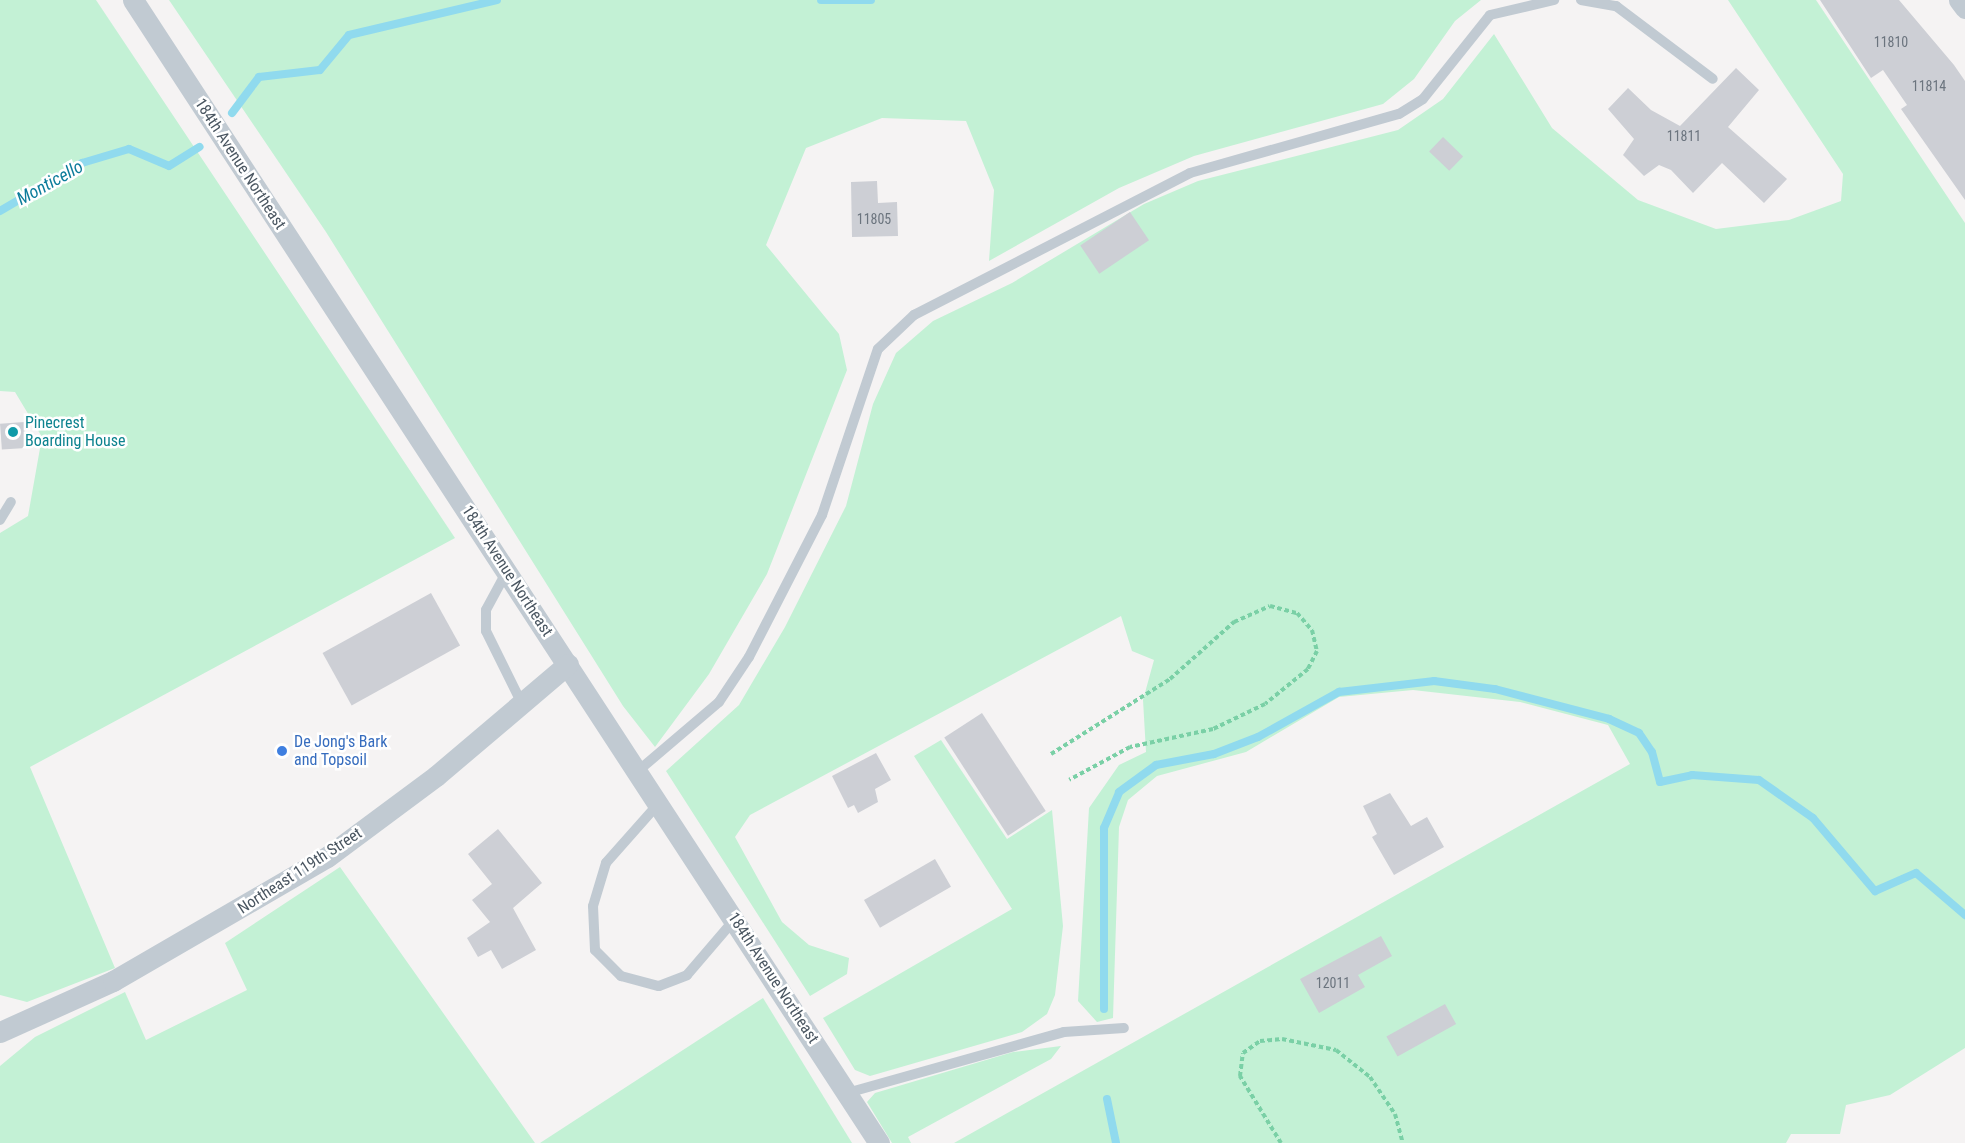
<!DOCTYPE html>
<style>
body{margin:0}
#map{position:relative;width:1965px;height:1143px;overflow:hidden;background:#f5f3f3;font-family:"Roboto Condensed",sans-serif}
div>[style]{position:absolute}
.green>*{inset:0;background:#c3f1d5}
.stream>*{height:8px;margin:-4px;padding:0 4px;transform-origin:4px;border-radius:4px;background:#90daee}
.building>*{inset:0;background:#cdcfd5;transform-origin:0 0}
.path>*{height:4px;margin-top:-2px;transform-origin:0;background:repeating-linear-gradient(90deg,#7ad0a6 0 4.5px,transparent 0 7.5px)}
.lane>*{height:10px;margin:-5px;padding:0 5px;transform-origin:5px;border-radius:5px;background:#c1cad2}
.street>*{height:21px;margin:-10.5px;padding:0 10.5px;transform-origin:10.5px;border-radius:10.5px;background:#c1cad2}
.dots>*{width:16px;height:16px;translate:-50% -50%;box-sizing:border-box;border:3px solid #fff;border-radius:50%}
span{translate:-50% -50%;white-space:nowrap;text-align:center;line-height:1.15;-webkit-text-stroke:5px #fff;paint-order:stroke}
.number-label{font-size:14px;color:#6b747e}
.number-label span{-webkit-text-stroke-width:0}
.street-label{font-size:16px;color:#4a5661}
.culture-label{font-size:16px;color:#0d838f}
.left{translate:0 -50%;text-align:left}
.shop-label{font-size:16px;color:#366cbe}
.water-label{font-size:18px;color:#0c7c9b;font-style:italic}
</style>
<div id="map">
<div class="green">
<div style="clip-path:polygon(0 0,96px 0,455px 538px,30px 767px,115px 968px,27px 1002px,0 995px,0 533px,28px 516px,42px 437px,15px 392px,0 391px)"></div>
<div style="clip-path:polygon(169px 0,1481px 0,1455px 21px,1414px 79px,1383px 104px,1194px 156px,1119px 188px,989px 261px,994px 190px,966px 121px,882px 118px,806px 148px,766px 245px,839px 334px,847px 370px,767px 574px,709px 674px,655px 747px,623px 706px,326px 232px)"></div>
<div style="clip-path:polygon(1728px 0,1816px 0,1965px 223px,1965px 1048px,1890px 1095px,1846px 1105px,1840px 1134px,1791px 1134px,1786px 1143px,954px 1143px,1630px 764px,1608px 725px,1520px 702px,1413px 690px,1339px 697px,1246px 752px,1157px 776px,1128px 800px,1119px 827px,1113px 1018px,1097px 1022px,1078px 1001px,1089px 808px,1119px 765px,1146px 752px,1143px 700px,1154px 660px,1132px 651px,1121px 616px,750px 815px,735px 837px,782px 922px,809px 945px,849px 958px,847px 974px,810px 996px,666px 771px,739px 705px,785px 627px,846px 506px,873px 404px,896px 353px,933px 321px,1012px 283px,1144px 204px,1198px 181px,1398px 130px,1443px 99px,1494px 34px,1552px 128px,1638px 200px,1716px 229px,1789px 220px,1841px 201px,1843px 174px)"></div>
<div style="clip-path:polygon(941px 740px,1007px 839px,1052px 810px,1063px 926px,1055px 995px,1047px 1014px,1022px 1032px,870px 1076px,855px 1070px,823px 1018px,1012px 909px,914px 756px)"></div>
<div style="clip-path:polygon(340px 867px,535px 1143px,0 1143px,0 1066px,35px 1037px,125px 992px,146px 1040px,247px 990px,225px 943px)"></div>
<div style="clip-path:polygon(763px 998px,852px 1143px,540px 1143px)"></div>
<div style="clip-path:polygon(1061px 1046px,1051px 1059px,908px 1137px,911px 1143px,892px 1143px,867px 1102px,875px 1093px,1013px 1052px)"></div>
</div>
<div class="stream">
<div style="left:821px;top:0;width:50px"></div>
<div style="left:232px;top:113px;width:45px;rotate:-53.1deg"></div>
<div style="left:259px;top:77px;width:61px;rotate:-6.5deg"></div>
<div style="left:320px;top:70px;width:45px;rotate:-50.4deg"></div>
<div style="left:349px;top:35px;width:152px;rotate:-13.3deg"></div>
<div style="left:0;top:211px;width:95px;rotate:-30.3deg"></div>
<div style="left:82px;top:163px;width:49px;rotate:-16.6deg"></div>
<div style="left:129px;top:149px;width:43px;rotate:23deg"></div>
<div style="left:169px;top:166px;width:36px;rotate:-32deg"></div>
<div style="left:1104px;top:1009px;width:181px;rotate:-90deg"></div>
<div style="left:1104px;top:828px;width:39px;rotate:-67deg"></div>
<div style="left:1119px;top:792px;width:46px;rotate:-36.1deg"></div>
<div style="left:1156px;top:765px;width:59px;rotate:-10.7deg"></div>
<div style="left:1214px;top:754px;width:47px;rotate:-21.1deg"></div>
<div style="left:1258px;top:737px;width:93px;rotate:-29.1deg"></div>
<div style="left:1339px;top:692px;width:96px;rotate:-6.6deg"></div>
<div style="left:1434px;top:681px;width:62px;rotate:7.5deg"></div>
<div style="left:1495px;top:689px;width:118px;rotate:14.7deg"></div>
<div style="left:1609px;top:719px;width:33px;rotate:25deg"></div>
<div style="left:1639px;top:733px;width:23px;rotate:56deg"></div>
<div style="left:1652px;top:752px;width:31px;rotate:75deg"></div>
<div style="left:1660px;top:782px;width:33px;rotate:-12deg"></div>
<div style="left:1692px;top:775px;width:67px;rotate:4.3deg"></div>
<div style="left:1759px;top:780px;width:66px;rotate:35.1deg"></div>
<div style="left:1813px;top:818px;width:96px;rotate:49.7deg"></div>
<div style="left:1875px;top:891px;width:45px;rotate:-23.7deg"></div>
<div style="left:1916px;top:873px;width:65px;rotate:40.6deg"></div>
<div style="left:1107px;top:1099px;width:45px;rotate:78.4deg"></div>
</div>
<div class="building">
<div style="clip-path:polygon(1820px 0,1899px 0,1954px 65px,1965px 81px,1965px 200px,1901px 109px,1907px 105px,1883px 70px,1871px 78px)"></div>
<div style="clip-path:polygon(1736px 68px,1759px 90px,1728px 127px,1787px 179px,1764px 203px,1722px 163px,1693px 193px,1671px 170px,1659px 165px,1644px 176px,1623px 155px,1634px 139px,1608px 109px,1628px 88px,1651px 110px,1680px 126px)"></div>
<div style="left:1443px;top:137px;width:28px;height:20px;rotate:44deg"></div>
<div style="clip-path:polygon(877px 181px,878px 203px,897px 202px,898px 236px,852px 237px,851px 182px)"></div>
<div style="left:1130px;top:212px;width:34px;height:60px;rotate:56deg"></div>
<div style="left:24px;top:422px;width:26px;height:24px;rotate:86deg"></div>
<div style="left:431px;top:593px;width:60px;height:124px;rotate:61deg"></div>
<div style="left:982px;top:713px;width:117px;height:45px;rotate:57deg"></div>
<div style="clip-path:polygon(876px 753px,891px 780px,875px 789px,878px 802px,858px 813px,854px 805px,848px 808px,832px 776px)"></div>
<div style="clip-path:polygon(1390px 793px,1411px 826px,1427px 817px,1444px 847px,1394px 875px,1372px 837px,1377px 834px,1363px 806px)"></div>
<div style="clip-path:polygon(498px 829px,542px 883px,513px 908px,536px 950px,502px 969px,491px 950px,478px 957px,467px 938px,490px 922px,472px 900px,492px 884px,468px 854px)"></div>
<div style="left:935px;top:859px;width:32px;height:82px;rotate:60deg"></div>
<div style="clip-path:polygon(1381px 936px,1392px 956px,1358px 975px,1365px 987px,1319px 1013px,1300px 979px)"></div>
<div style="left:1445px;top:1004px;width:23px;height:67px;rotate:61deg"></div>
</div>
<div class="path">
<div style="left:1051px;top:754px;width:141px;rotate:-32.2deg"></div>
<div style="left:1170px;top:679px;width:86px;rotate:-41.7deg"></div>
<div style="left:1234px;top:622px;width:39px;rotate:-24deg"></div>
<div style="left:1270px;top:606px;width:28px;rotate:15deg"></div>
<div style="left:1297px;top:613px;width:23px;rotate:49deg"></div>
<div style="left:1312px;top:630px;width:22px;rotate:77deg"></div>
<div style="left:1317px;top:651px;width:20px;rotate:117deg"></div>
<div style="left:1308px;top:669px;width:55px;rotate:140.9deg"></div>
<div style="left:1265px;top:704px;width:58px;rotate:154.3deg"></div>
<div style="left:1213px;top:729px;width:85px;rotate:167.8deg"></div>
<div style="left:1130px;top:747px;width:69px;rotate:151.6deg"></div>
<div style="left:1281px;top:1143px;width:79px;rotate:-121.5deg"></div>
<div style="left:1240px;top:1076px;width:23px;rotate:-83deg"></div>
<div style="left:1243px;top:1053px;width:21px;rotate:-35deg"></div>
<div style="left:1260px;top:1041px;width:22px;rotate:-5deg"></div>
<div style="left:1282px;top:1039px;width:55px;rotate:11.5deg"></div>
<div style="left:1336px;top:1050px;width:43px;rotate:38.5deg"></div>
<div style="left:1370px;top:1077px;width:45px;rotate:56deg"></div>
<div style="left:1395px;top:1114px;width:30px;rotate:75deg"></div>
</div>
<div class="lane">
<div style="left:1581px;top:0;width:36px;rotate:10deg"></div>
<div style="left:1616px;top:6px;width:121px;rotate:37deg"></div>
<div style="left:0;top:520px;width:21px;rotate:-59deg"></div>
<div style="left:507px;top:571px;width:44px;rotate:118.3deg"></div>
<div style="left:486px;top:610px;width:21px;rotate:90deg"></div>
<div style="left:486px;top:631px;width:81px;rotate:63.7deg"></div>
<div style="left:638px;top:771px;width:106px;rotate:-40.4deg"></div>
<div style="left:719px;top:702px;width:54px;rotate:-56.3deg"></div>
<div style="left:749px;top:657px;width:160px;rotate:-62.8deg"></div>
<div style="left:822px;top:515px;width:175px;rotate:-71.4deg"></div>
<div style="left:878px;top:349px;width:50px;rotate:-43.4deg"></div>
<div style="left:914px;top:315px;width:310px;rotate:-27.2deg"></div>
<div style="left:1190px;top:173px;width:217px;rotate:-15.8deg"></div>
<div style="left:1399px;top:114px;width:28px;rotate:-32deg"></div>
<div style="left:1423px;top:99px;width:107px;rotate:-51.4deg"></div>
<div style="left:1490px;top:15px;width:66px;rotate:-13.2deg"></div>
<div style="left:659px;top:803px;width:80px;rotate:131.5deg"></div>
<div style="left:606px;top:863px;width:45px;rotate:106.8deg"></div>
<div style="left:593px;top:906px;width:44px;rotate:87.4deg"></div>
<div style="left:595px;top:950px;width:37px;rotate:45deg"></div>
<div style="left:621px;top:976px;width:39px;rotate:15deg"></div>
<div style="left:659px;top:986px;width:30px;rotate:-21deg"></div>
<div style="left:687px;top:975px;width:74px;rotate:-49.4deg"></div>
<div style="left:847px;top:1093px;width:225px;rotate:-15.7deg"></div>
<div style="left:1064px;top:1032px;width:60px;rotate:-3.8deg"></div>
</div>
<div class="street">
<div style="left:133px;top:0;width:1365px;rotate:56.87deg"></div>
<div style="left:1959px;top:0;width:10px;rotate:53deg"></div>
<div style="left:0;top:1032px;width:124px;rotate:-24.3deg"></div>
<div style="left:113px;top:981px;width:247px;rotate:-30.1deg"></div>
<div style="left:327px;top:857px;width:136px;rotate:-36.6deg"></div>
<div style="left:436px;top:776px;width:173px;rotate:-40.3deg"></div>
</div>
<div class="dots">
<div style="left:13px;top:432px;background:#0f9aa8"></div>
<div style="left:282px;top:751px;background:#3f7fe0"></div>
</div>
<div class="number-label">
<span style="left:1891px;top:42px">11810</span>
<span style="left:1929px;top:86px">11814</span>
<span style="left:1684px;top:136px">11811</span>
<span style="left:874px;top:219px">11805</span>
<span style="left:1333px;top:983px">12011</span>
</div>
<div class="street-label">
<span style="left:240px;top:164px;rotate:57deg">184th Avenue Northeast</span>
<span style="left:507px;top:571px;rotate:57deg">184th Avenue Northeast</span>
<span style="left:300px;top:871px;rotate:-33deg">Northeast 119th Street</span>
<span style="left:773px;top:978px;rotate:57deg">184th Avenue Northeast</span>
</div>
<div class="culture-label">
<span class="left" style="left:25px;top:432px">Pinecrest<br>Boarding House</span>
</div>
<div class="shop-label">
<span class="left" style="left:294px;top:751px">De Jong's Bark<br>and Topsoil</span>
</div>
<div class="water-label">
<span style="left:50px;top:183px;rotate:-29deg">Monticello</span>
</div>
</div>
